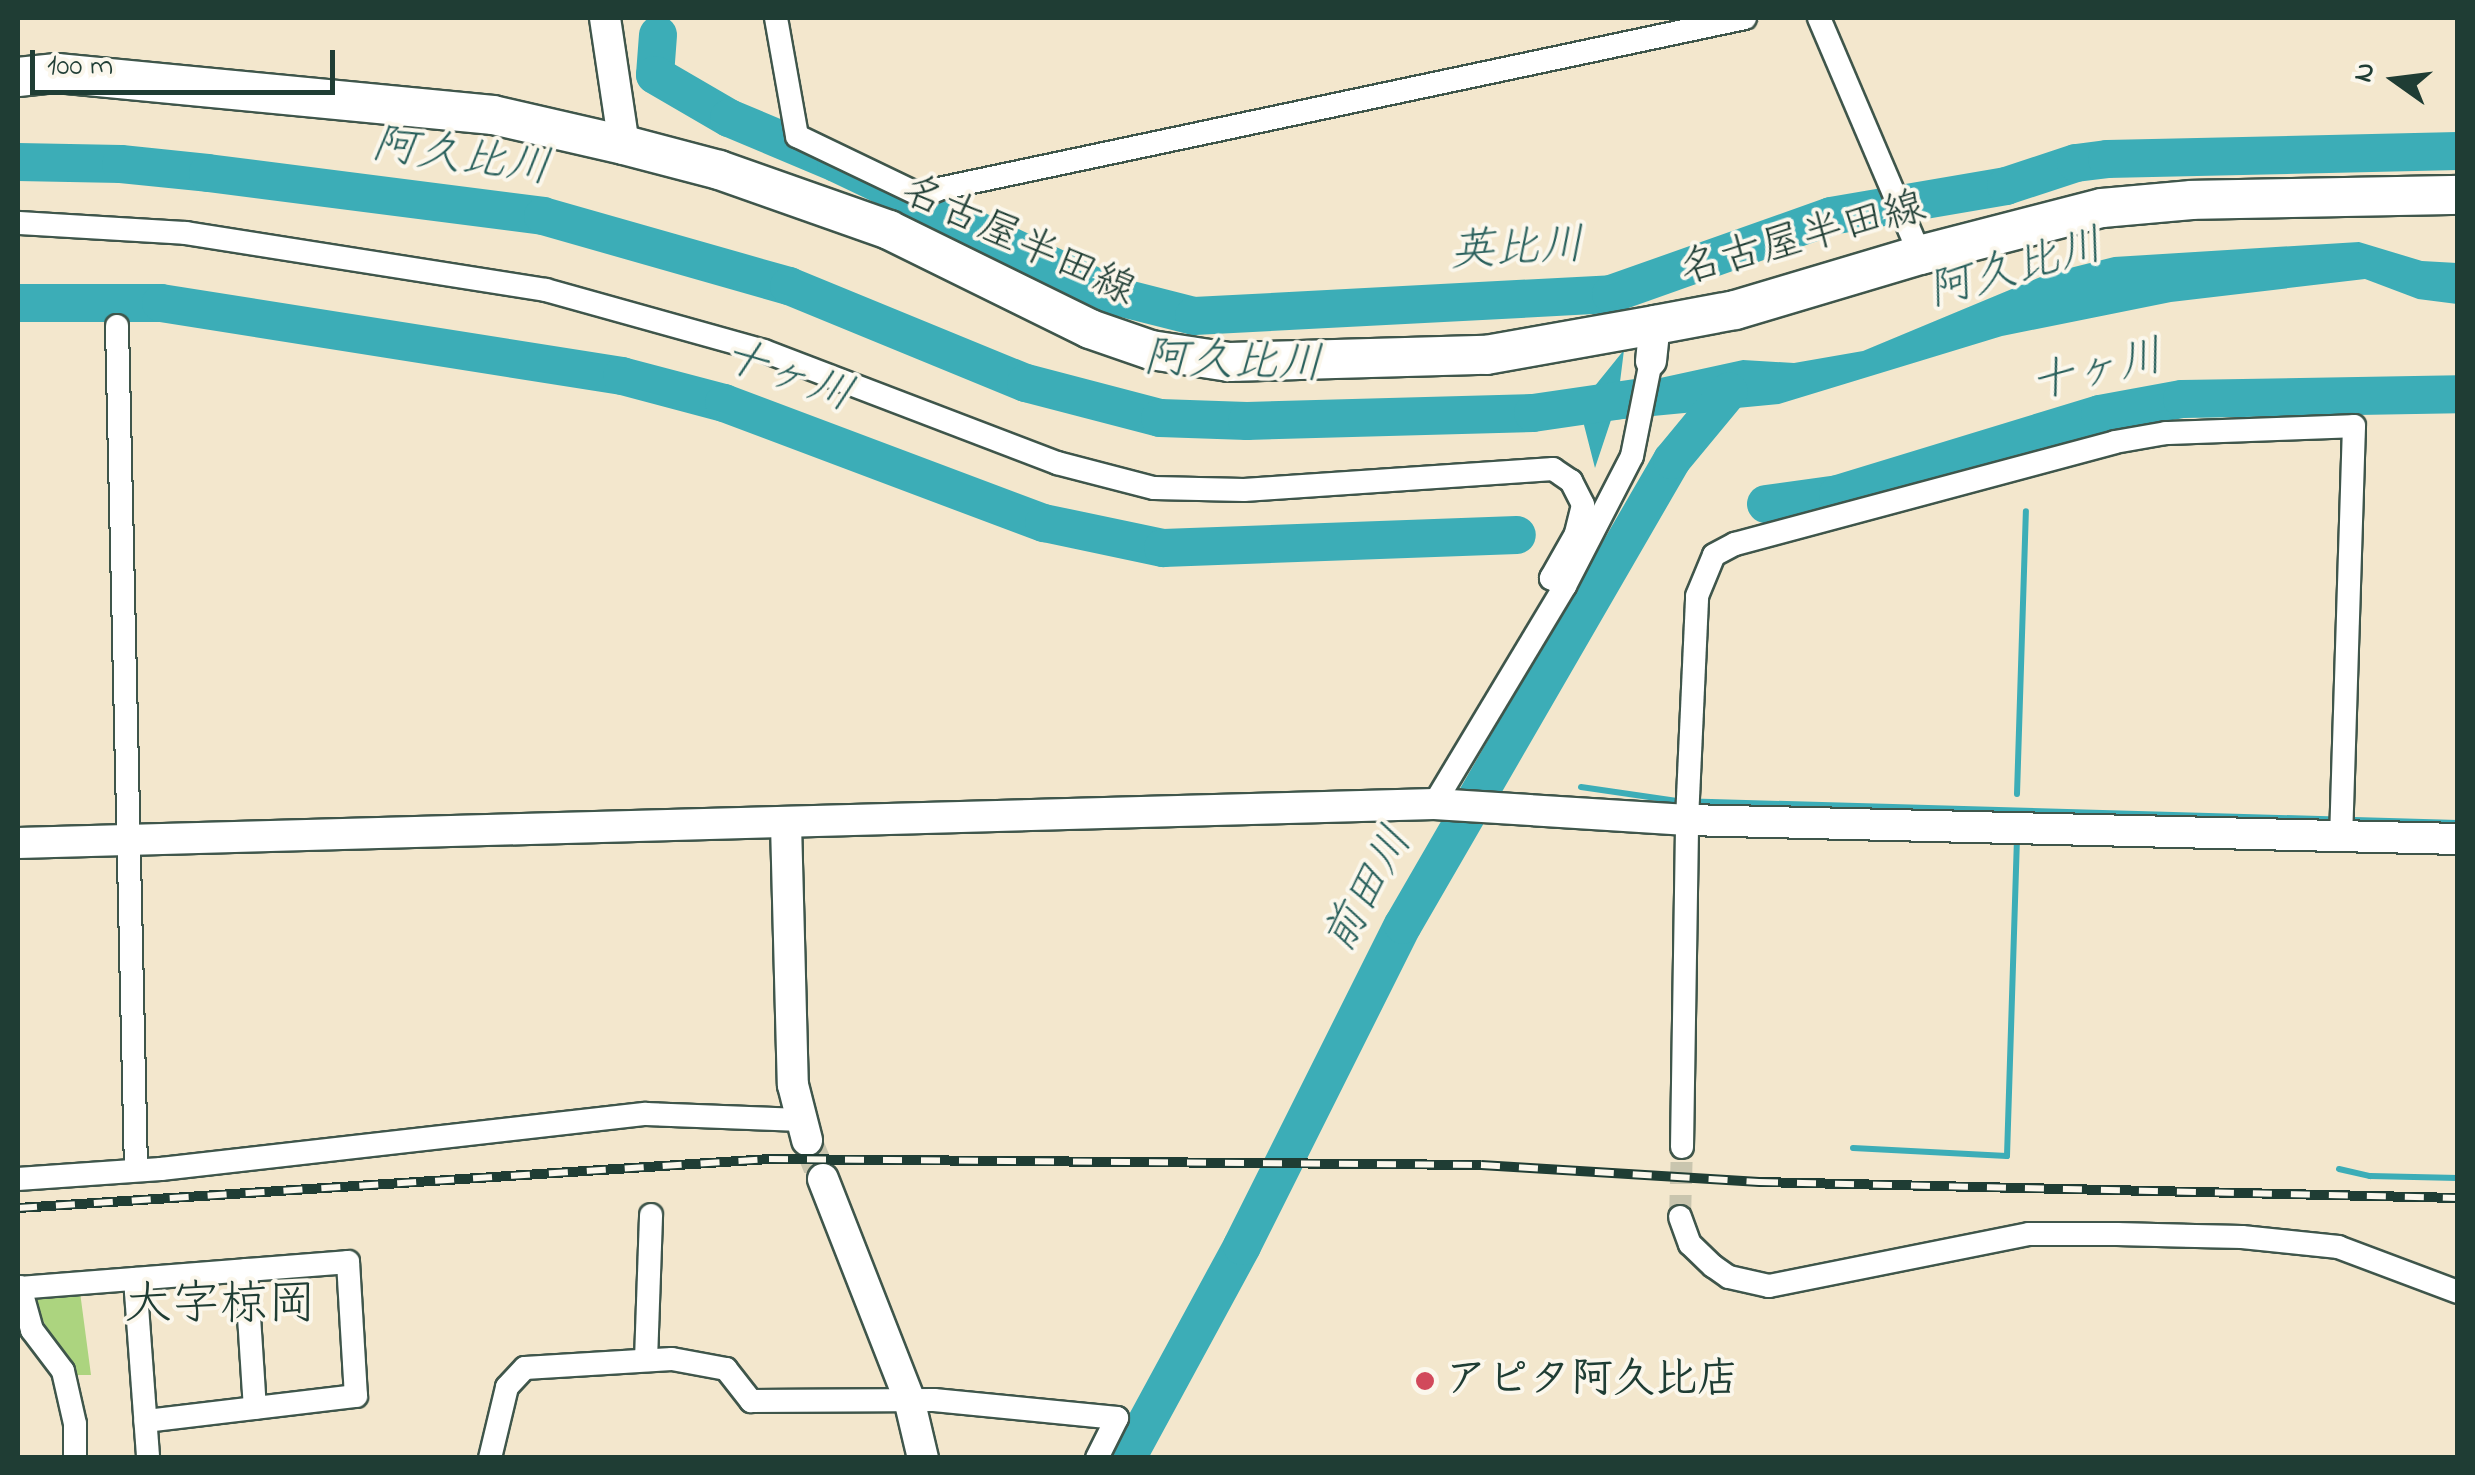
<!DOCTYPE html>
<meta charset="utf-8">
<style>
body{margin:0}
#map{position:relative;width:2475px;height:1475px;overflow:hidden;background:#f3e7cd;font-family:"Indie Flower","Klee One",sans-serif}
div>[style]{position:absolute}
.green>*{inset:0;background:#acd47f}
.water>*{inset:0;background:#3cadb7}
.stream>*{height:6px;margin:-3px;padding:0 3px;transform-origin:3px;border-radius:3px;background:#3cadb7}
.river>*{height:38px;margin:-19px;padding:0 19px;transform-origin:19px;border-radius:19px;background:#3cadb7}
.minor-tunnel>*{height:22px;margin-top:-11px;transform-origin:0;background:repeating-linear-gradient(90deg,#c9c5ae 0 22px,transparent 0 33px)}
.tertiary-tunnel>*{height:30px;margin-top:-15px;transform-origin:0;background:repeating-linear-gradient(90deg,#c9c5ae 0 30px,transparent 0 45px)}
.roads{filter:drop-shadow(2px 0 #3f564b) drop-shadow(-2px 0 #3f564b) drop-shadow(0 2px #3f564b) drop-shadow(0 -2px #3f564b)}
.minor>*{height:22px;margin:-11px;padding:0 11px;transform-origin:11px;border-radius:11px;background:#fff}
.tertiary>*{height:30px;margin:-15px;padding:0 15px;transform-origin:15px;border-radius:15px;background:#fff}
.primary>*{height:38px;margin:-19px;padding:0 19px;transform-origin:19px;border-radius:19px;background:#fff}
.rail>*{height:10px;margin-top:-5px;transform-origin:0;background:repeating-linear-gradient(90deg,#fbf7ec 0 19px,#1f3d34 0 38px);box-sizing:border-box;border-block:2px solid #1f3d34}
.dots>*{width:28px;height:28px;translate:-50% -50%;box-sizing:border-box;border:5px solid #fbf7ec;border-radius:50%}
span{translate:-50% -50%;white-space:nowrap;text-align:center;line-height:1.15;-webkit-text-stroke:8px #fbf7ec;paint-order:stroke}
.street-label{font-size:42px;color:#1f3d34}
.poi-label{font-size:42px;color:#1f3d34;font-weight:700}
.left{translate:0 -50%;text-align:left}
.water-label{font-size:45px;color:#285f5b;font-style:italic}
.quarter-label{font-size:48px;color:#1f3d34}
.frame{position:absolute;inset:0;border:20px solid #1f3d34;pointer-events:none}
.north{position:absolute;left:2345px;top:30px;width:100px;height:100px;-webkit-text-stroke:8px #fbf7ec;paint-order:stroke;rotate:284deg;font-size:28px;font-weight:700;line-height:40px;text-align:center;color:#1f3d34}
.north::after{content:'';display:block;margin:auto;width:35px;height:45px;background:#1f3d34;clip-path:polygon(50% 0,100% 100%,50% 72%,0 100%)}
.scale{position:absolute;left:30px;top:50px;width:305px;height:45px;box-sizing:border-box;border:5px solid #1f3d34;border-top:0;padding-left:12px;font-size:30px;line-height:35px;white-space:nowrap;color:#1f3d34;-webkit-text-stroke:8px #fbf7ec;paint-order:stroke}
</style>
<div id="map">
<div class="green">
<div style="clip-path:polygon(80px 1292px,91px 1375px,77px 1375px,71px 1359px,49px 1332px,33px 1301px,38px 1296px)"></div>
</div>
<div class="water">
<div style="clip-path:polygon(2359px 242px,2422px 261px,2457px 263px,2457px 304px,2418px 299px,2365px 279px,2171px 302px,2002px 336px,1779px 404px,1611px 420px,1595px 468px,1584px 425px,1590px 392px,1624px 350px,1620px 382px,1651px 380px,1743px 360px,1794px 363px,1863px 351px,2050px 273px,2114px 257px)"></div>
</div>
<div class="stream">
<div style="left:1581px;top:787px;width:97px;rotate:8.3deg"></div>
<div style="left:1677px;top:801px;width:781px;rotate:1.61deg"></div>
<div style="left:2017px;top:794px;width:283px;rotate:-88.2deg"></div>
<div style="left:1853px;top:1148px;width:154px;rotate:3deg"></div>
<div style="left:2007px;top:1156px;width:317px;rotate:-88.2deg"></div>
<div style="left:2339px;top:1169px;width:32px;rotate:13deg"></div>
<div style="left:2370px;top:1176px;width:88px;rotate:1.3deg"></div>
</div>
<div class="river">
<div style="left:658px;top:35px;width:40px;rotate:94.3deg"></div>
<div style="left:655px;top:75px;width:86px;rotate:30.2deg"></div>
<div style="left:729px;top:118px;width:116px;rotate:22.8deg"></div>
<div style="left:836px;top:163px;width:309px;rotate:25.5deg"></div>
<div style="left:1115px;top:296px;width:81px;rotate:14.2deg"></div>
<div style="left:1194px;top:316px;width:418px;rotate:-3deg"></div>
<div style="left:1611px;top:294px;width:233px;rotate:-19.5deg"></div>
<div style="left:1831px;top:216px;width:178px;rotate:-9.7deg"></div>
<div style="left:2006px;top:186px;width:74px;rotate:-18.2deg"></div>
<div style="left:2076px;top:163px;width:31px;rotate:-7deg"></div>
<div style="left:2107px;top:159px;width:351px;rotate:-1.3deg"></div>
<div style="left:18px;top:162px;width:103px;rotate:1.1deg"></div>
<div style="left:121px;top:164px;width:87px;rotate:5.9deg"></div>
<div style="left:208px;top:173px;width:338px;rotate:7.3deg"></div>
<div style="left:543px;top:216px;width:256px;rotate:15.9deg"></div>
<div style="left:789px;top:286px;width:256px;rotate:22.3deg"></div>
<div style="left:1026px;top:383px;width:138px;rotate:14.6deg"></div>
<div style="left:1160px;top:418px;width:87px;rotate:2deg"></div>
<div style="left:1247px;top:421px;width:286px;rotate:-1.6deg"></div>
<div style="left:1533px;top:413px;width:104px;rotate:-8.3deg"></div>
<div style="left:18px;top:303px;width:143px"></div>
<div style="left:161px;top:303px;width:467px;rotate:9deg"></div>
<div style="left:622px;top:376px;width:106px;rotate:14.8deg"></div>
<div style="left:724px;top:403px;width:342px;rotate:20.6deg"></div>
<div style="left:1044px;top:523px;width:122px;rotate:11.9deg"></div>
<div style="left:1163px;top:548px;width:354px;rotate:-2.1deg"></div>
<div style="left:1766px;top:504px;width:73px;rotate:-7.9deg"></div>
<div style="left:1838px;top:494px;width:274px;rotate:-17deg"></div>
<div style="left:2100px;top:414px;width:83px;rotate:-10.4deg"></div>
<div style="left:2182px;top:399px;width:276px;rotate:-1deg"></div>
<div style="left:1127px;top:1458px;width:241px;rotate:-61.5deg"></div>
<div style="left:1242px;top:1246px;width:359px;rotate:-63.4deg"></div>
<div style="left:1403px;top:925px;width:537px;rotate:-59.95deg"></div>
<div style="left:1672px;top:460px;width:89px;rotate:-50.4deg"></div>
</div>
<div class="minor-tunnel">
<div style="left:1680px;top:1217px;width:70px;rotate:-88.4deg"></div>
</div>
<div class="tertiary-tunnel">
<div style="left:807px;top:1140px;width:42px;rotate:67.7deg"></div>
</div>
<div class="roads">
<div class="minor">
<div style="left:776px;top:18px;width:120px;rotate:79.9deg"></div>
<div style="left:797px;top:136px;width:139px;rotate:25.6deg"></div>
<div style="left:922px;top:196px;width:18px;rotate:-22deg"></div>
<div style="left:939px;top:189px;width:824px;rotate:-11.98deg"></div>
<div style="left:1819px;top:18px;width:258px;rotate:66.9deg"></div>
<div style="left:18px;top:223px;width:168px;rotate:3.4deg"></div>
<div style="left:186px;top:233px;width:364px;rotate:9deg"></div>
<div style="left:546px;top:290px;width:226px;rotate:15.6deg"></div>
<div style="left:764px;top:351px;width:314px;rotate:20.9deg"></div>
<div style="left:1057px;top:463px;width:100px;rotate:14.5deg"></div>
<div style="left:1154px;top:488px;width:90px;rotate:1.3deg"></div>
<div style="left:1244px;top:490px;width:310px;rotate:-3.9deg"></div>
<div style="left:1553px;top:469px;width:22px;rotate:34deg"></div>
<div style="left:1571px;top:481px;width:27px;rotate:63deg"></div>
<div style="left:1583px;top:505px;width:30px;rotate:104deg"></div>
<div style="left:1576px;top:534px;width:51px;rotate:119.6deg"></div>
<div style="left:1551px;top:578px;width:16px;rotate:30deg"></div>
<div style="left:117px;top:326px;width:843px;rotate:88.71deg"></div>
<div style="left:1434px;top:804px;width:254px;rotate:-59deg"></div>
<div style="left:1565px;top:586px;width:146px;rotate:-62.7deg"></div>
<div style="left:1632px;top:456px;width:97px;rotate:-78.7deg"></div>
<div style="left:1682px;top:1147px;width:327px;rotate:-89.1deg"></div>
<div style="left:1687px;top:820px;width:224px;rotate:-87.4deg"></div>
<div style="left:1697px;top:596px;width:44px;rotate:-67.5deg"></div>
<div style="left:1714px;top:555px;width:24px;rotate:-28deg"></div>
<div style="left:1735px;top:544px;width:393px;rotate:-15deg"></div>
<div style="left:2115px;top:442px;width:52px;rotate:-10deg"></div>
<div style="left:2166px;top:433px;width:188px;rotate:-2.1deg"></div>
<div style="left:2354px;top:426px;width:409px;rotate:91.8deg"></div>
<div style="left:18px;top:1179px;width:143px;rotate:-4deg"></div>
<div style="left:161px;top:1169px;width:488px;rotate:-6.5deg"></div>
<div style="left:646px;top:1114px;width:155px;rotate:2.2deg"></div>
<div style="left:1680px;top:1217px;width:29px;rotate:70deg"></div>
<div style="left:1690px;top:1244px;width:32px;rotate:44deg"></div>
<div style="left:1713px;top:1266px;width:19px;rotate:35deg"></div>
<div style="left:1729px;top:1277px;width:41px;rotate:12.7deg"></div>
<div style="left:1769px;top:1286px;width:265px;rotate:-11.3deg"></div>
<div style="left:2029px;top:1234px;width:88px"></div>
<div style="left:2117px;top:1234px;width:125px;rotate:1.4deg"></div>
<div style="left:2242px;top:1237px;width:97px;rotate:5.9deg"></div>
<div style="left:2338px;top:1247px;width:128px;rotate:20.6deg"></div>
<div style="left:246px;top:1270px;width:138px;rotate:86.3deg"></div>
<div style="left:135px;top:1279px;width:179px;rotate:85.8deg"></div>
<div style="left:20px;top:1287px;width:45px;rotate:74.4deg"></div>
<div style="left:32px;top:1330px;width:51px;rotate:52.9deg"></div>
<div style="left:63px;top:1371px;width:54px;rotate:77.2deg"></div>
<div style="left:75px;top:1424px;width:34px;rotate:90deg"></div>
<div style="left:18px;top:1288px;width:331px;rotate:-4.5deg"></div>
<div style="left:348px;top:1262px;width:134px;rotate:86.6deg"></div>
<div style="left:356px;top:1396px;width:212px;rotate:173.2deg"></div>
<div style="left:646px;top:1360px;width:145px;rotate:-88deg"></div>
<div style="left:490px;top:1458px;width:73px;rotate:-76.5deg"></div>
<div style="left:507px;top:1387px;width:26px;rotate:-47deg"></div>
<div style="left:525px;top:1368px;width:147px;rotate:-3.5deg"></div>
<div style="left:672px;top:1359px;width:55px;rotate:10.5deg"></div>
<div style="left:726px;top:1369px;width:41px;rotate:52deg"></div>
<div style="left:751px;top:1401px;width:183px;rotate:-0.3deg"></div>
<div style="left:934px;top:1400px;width:184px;rotate:5.6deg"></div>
<div style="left:1117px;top:1418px;width:45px;rotate:116.6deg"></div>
</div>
<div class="tertiary">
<div style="left:605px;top:18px;width:128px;rotate:81.5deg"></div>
<div style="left:1651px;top:361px;width:36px;rotate:-84deg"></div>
<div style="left:786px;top:824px;width:261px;rotate:88.5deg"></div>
<div style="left:793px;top:1085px;width:57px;rotate:75.7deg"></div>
<div style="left:18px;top:843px;width:1417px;rotate:-1.58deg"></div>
<div style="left:1434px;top:804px;width:254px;rotate:3.6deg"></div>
<div style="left:1687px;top:820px;width:771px;rotate:1.41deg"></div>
<div style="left:823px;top:1179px;width:236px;rotate:68.6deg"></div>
<div style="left:909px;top:1399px;width:61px;rotate:76.7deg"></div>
</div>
<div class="primary">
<div style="left:18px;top:77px;width:39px;rotate:-6deg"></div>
<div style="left:57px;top:73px;width:438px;rotate:5.5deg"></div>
<div style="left:493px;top:115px;width:134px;rotate:12.9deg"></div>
<div style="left:624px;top:145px;width:98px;rotate:14.7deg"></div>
<div style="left:719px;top:170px;width:180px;rotate:19.4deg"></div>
<div style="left:889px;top:230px;width:224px;rotate:26.2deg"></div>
<div style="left:1090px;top:329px;width:65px;rotate:19deg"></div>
<div style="left:1151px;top:350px;width:79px;rotate:8.7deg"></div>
<div style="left:1229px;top:362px;width:257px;rotate:-1.6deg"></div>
<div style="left:1486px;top:355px;width:172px;rotate:-10.1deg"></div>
<div style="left:1655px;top:325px;width:81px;rotate:-10.6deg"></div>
<div style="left:1735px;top:310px;width:193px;rotate:-16.6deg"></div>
<div style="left:1920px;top:255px;width:188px;rotate:-14.5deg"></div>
<div style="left:2102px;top:208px;width:90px;rotate:-5.1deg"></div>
<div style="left:2192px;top:200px;width:266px;rotate:-1.1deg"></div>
</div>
</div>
<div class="rail">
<div style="left:18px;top:1208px;width:753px;rotate:-3.73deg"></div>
<div style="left:769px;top:1159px;width:712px;rotate:0.48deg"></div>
<div style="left:1481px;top:1165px;width:279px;rotate:3.5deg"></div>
<div style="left:1759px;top:1182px;width:699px;rotate:1.31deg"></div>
</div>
<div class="dots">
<div style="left:1425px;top:1381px;background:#d1495b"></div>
</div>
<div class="street-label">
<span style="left:1803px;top:240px;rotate:-15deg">名古屋半田線</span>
<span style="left:1018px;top:242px;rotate:25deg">名古屋半田線</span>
</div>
<div class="poi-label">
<span class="left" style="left:1445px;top:1381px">アピタ阿久比店</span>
</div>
<div class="water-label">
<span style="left:461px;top:159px;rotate:8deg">阿久比川</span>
<span style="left:1517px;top:251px;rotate:-3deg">英比川</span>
<span style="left:2016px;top:271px;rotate:-16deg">阿久比川</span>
<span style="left:1233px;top:364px;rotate:2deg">阿久比川</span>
<span style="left:2097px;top:373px;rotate:-13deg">十ヶ川</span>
<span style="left:787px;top:378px;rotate:19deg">十ヶ川</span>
<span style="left:1370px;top:891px;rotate:-61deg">前田川</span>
</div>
<div class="quarter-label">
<span style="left:220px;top:1307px">大字椋岡</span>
</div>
<div class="frame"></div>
<div class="north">N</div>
<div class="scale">100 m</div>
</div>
